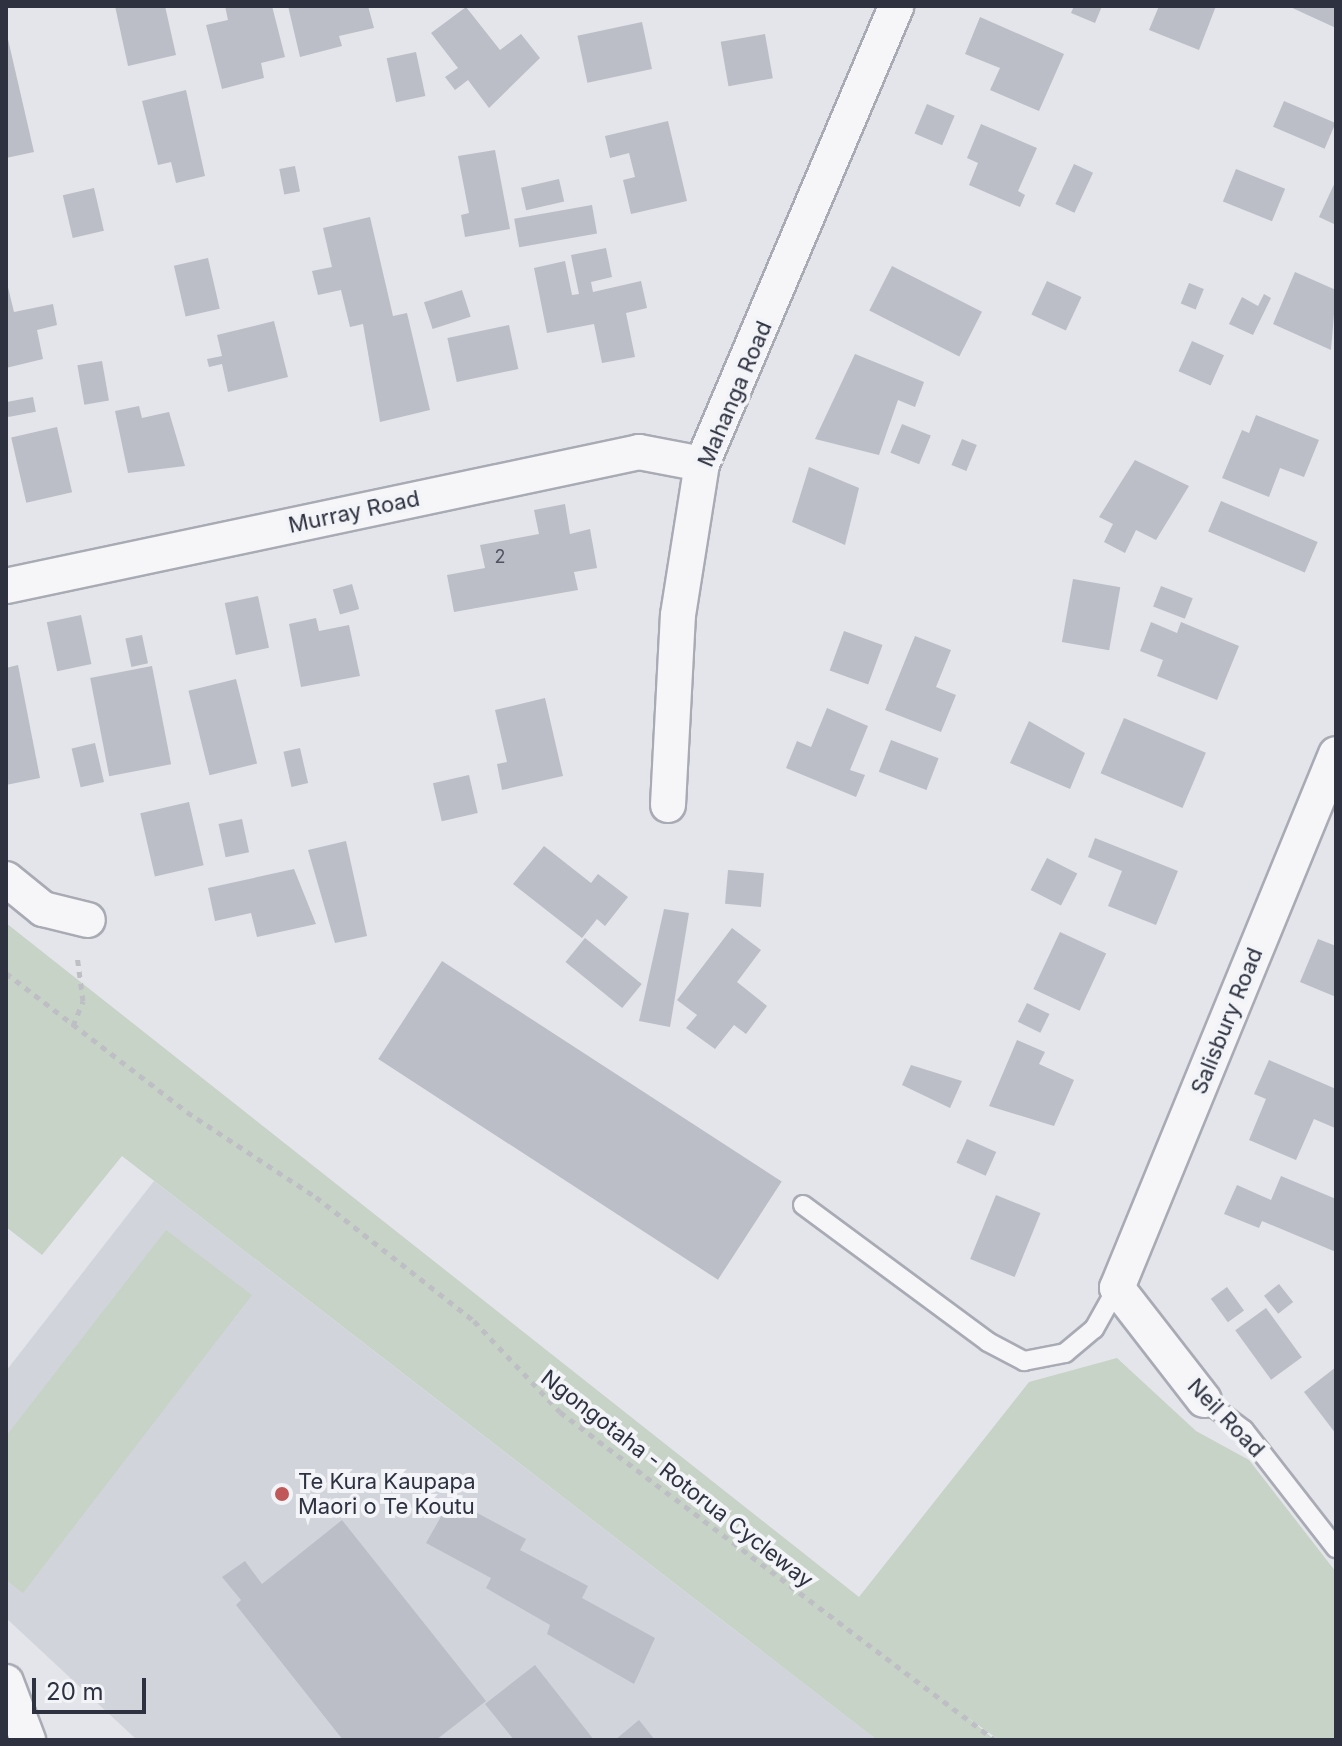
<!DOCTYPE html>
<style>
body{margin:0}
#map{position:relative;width:1342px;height:1746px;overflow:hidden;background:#e4e5ea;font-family:Inter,sans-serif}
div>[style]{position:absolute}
.built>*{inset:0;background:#d2d4dc}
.green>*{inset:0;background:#c7d3c6}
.building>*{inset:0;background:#bbbec6;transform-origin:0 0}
.path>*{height:5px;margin-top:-2.5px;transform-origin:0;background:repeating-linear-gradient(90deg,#bebfc5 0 6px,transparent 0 12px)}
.roads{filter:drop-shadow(2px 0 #a9abb4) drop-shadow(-2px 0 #a9abb4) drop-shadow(0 2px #a9abb4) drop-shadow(0 -2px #a9abb4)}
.lane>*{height:18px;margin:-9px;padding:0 9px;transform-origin:9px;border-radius:9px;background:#f6f6f9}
.street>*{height:34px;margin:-17px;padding:0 17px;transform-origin:17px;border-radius:17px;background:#f6f6f9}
.dots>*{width:22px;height:22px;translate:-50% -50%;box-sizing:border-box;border:4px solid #f3f4f7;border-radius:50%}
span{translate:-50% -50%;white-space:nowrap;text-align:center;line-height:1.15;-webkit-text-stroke:8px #f3f4f7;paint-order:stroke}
.number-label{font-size:18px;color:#505462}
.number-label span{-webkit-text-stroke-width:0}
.street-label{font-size:22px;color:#2d3140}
.poi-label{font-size:22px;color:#2d3140}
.left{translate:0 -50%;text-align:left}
.frame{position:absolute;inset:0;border:8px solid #2d3140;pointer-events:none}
.scale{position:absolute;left:32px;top:1678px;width:114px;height:36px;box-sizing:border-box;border:4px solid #2d3140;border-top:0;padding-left:10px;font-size:24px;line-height:28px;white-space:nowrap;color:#2d3140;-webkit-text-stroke:6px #f3f4f7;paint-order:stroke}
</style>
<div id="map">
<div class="built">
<div style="clip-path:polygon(154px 1181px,877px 1740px,137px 1740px,6px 1618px,6px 1371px)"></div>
</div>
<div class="green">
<div style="clip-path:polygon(6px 923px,859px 1597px,1029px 1382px,1117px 1358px,1196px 1431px,1249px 1460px,1336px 1572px,1336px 1740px,999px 1740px,967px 1717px,995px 1740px,877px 1740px,122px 1156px,42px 1255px,6px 1227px)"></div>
<div style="clip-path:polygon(166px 1230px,252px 1295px,23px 1593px,6px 1580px,6px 1436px)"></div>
</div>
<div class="building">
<div style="clip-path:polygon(115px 6px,165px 6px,176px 55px,128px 66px)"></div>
<div style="clip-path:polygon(225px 6px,272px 6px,285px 57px,261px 63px,264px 78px,222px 89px,206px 25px,228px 20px)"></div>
<div style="clip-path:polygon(288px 6px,368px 6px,374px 28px,339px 36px,342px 46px,300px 57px)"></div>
<div style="clip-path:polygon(1074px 6px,1102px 6px,1095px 23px,1071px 13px)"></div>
<div style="clip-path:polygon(1159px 6px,1216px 6px,1199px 50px,1149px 30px)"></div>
<div style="clip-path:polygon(1288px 6px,1336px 6px,1336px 28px)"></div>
<div style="clip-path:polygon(466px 7px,500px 50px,521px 34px,540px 58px,489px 108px,468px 80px,455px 90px,445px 77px,458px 68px,431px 33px)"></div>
<div style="clip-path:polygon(980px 17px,1064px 54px,1039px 111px,990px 90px,1000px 68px,965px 54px)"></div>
<div style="left:642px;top:22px;width:48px;height:66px;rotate:78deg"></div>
<div style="left:765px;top:34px;width:45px;height:45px;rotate:80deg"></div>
<div style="clip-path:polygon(7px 35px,34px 152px,6px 158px,6px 36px)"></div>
<div style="left:416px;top:52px;width:45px;height:30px;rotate:78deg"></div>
<div style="clip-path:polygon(186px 90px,205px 176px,176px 183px,171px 162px,158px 165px,142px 101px)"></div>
<div style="left:1284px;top:101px;width:56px;height:28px;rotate:23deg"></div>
<div style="left:927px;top:104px;width:30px;height:32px;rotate:23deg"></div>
<div style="clip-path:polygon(668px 121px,687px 201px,631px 214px,623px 180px,635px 177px,629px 153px,610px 158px,605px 136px)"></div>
<div style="clip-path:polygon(981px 124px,1037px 148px,1018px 191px,1025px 195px,1020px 207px,969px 185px,978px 163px,967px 158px)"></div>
<div style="clip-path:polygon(495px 150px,510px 229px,465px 237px,461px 215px,469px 213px,458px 156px)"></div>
<div style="left:1074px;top:164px;width:21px;height:44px;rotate:25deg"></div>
<div style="left:295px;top:166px;width:26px;height:16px;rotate:79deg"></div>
<div style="left:1236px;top:169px;width:53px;height:35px;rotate:22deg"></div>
<div style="left:559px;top:179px;width:23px;height:39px;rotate:77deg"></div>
<div style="clip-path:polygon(1336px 180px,1336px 225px,1319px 217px)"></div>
<div style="left:94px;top:188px;width:44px;height:32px;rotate:77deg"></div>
<div style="left:592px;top:205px;width:29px;height:79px;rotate:80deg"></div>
<div style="clip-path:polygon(370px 217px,393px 316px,407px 313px,430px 410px,380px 422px,363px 324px,350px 327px,341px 290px,318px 295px,312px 271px,332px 267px,323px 228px)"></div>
<div style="clip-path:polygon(606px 248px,612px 277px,591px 282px,593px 292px,641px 281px,647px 308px,626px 313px,635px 357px,602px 363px,594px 324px,547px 333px,534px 268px,565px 261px,572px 295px,579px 294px,571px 255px)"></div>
<div style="left:208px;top:258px;width:52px;height:35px;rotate:77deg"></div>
<div style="left:892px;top:266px;width:101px;height:50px;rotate:27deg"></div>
<div style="clip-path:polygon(1295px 272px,1336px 290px,1331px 350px,1273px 324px)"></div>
<div style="clip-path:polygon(6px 279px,14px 312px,53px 304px,57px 325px,37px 330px,43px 359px,6px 368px)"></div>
<div style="left:1047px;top:281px;width:38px;height:37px;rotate:25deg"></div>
<div style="left:1189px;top:283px;width:16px;height:22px;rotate:22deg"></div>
<div style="left:462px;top:290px;width:28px;height:40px;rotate:72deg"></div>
<div style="clip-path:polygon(1264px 294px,1271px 298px,1253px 335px,1229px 324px,1242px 297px,1258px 306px)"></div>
<div style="clip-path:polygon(274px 321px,288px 377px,228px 392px,222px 364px,209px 367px,207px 359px,222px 356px,217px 335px)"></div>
<div style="left:509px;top:325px;width:45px;height:63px;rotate:78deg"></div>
<div style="left:1192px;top:341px;width:35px;height:33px;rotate:24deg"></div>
<div style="clip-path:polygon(855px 354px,924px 382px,915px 407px,898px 400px,879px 455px,815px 439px)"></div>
<div style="left:102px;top:361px;width:40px;height:25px;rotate:80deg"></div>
<div style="left:33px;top:397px;width:15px;height:28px;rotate:79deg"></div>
<div style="clip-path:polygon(139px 406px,142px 418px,169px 412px,185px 466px,128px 473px,115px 411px)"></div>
<div style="clip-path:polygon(1256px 415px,1319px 440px,1304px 477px,1280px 468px,1269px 497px,1222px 478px,1242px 430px,1249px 433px)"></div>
<div style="left:902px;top:424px;width:31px;height:31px;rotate:22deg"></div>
<div style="left:57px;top:427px;width:67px;height:47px;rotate:77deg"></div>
<div style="left:962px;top:439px;width:16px;height:28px;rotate:22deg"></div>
<div style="clip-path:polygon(1135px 460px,1189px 486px,1156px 540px,1136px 530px,1125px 553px,1104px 542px,1113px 524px,1099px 517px)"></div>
<div style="clip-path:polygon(809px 467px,859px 488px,845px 545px,792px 522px)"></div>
<div style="left:1221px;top:501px;width:105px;height:33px;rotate:23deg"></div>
<div style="clip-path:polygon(565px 504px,570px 534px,590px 529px,597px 568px,574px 572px,578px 590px,454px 612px,447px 575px,485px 568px,480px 545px,539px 534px,534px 510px)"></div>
<div style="left:1073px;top:579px;width:48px;height:64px;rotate:10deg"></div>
<div style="left:352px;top:584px;width:26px;height:20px;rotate:74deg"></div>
<div style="left:1161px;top:586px;width:34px;height:22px;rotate:21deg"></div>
<div style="left:258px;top:596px;width:53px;height:34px;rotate:78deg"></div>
<div style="left:81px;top:615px;width:50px;height:35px;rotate:78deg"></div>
<div style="clip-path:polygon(316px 618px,319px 631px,349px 625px,360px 676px,301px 687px,289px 624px)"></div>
<div style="clip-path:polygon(1151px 622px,1177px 633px,1181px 622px,1239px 646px,1217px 700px,1157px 676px,1163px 660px,1140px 651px)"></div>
<div style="left:844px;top:631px;width:41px;height:42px;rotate:20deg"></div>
<div style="left:142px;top:635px;width:29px;height:17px;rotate:78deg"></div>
<div style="clip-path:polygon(915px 636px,951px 650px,936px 687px,956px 695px,941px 732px,885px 710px)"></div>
<div style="clip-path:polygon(18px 665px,40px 778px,6px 785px,6px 668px)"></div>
<div style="left:152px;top:666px;width:100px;height:63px;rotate:79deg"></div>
<div style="left:236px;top:679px;width:87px;height:49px;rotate:76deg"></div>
<div style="clip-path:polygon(545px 698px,563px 776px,502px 790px,497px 764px,507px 762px,495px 710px)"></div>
<div style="clip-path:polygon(827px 708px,868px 726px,850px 770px,865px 775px,856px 797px,786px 768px,797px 741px,811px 747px)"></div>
<div style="left:1124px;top:718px;width:89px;height:60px;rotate:23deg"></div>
<div style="clip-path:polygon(1029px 721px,1085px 753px,1070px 789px,1010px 763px)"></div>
<div style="left:891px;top:740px;width:51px;height:34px;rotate:21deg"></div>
<div style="left:95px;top:743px;width:40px;height:24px;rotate:77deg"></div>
<div style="left:300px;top:748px;width:36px;height:17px;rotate:77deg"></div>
<div style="left:469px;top:775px;width:39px;height:37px;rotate:77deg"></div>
<div style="left:189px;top:802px;width:65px;height:50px;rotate:77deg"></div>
<div style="left:242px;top:819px;width:34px;height:24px;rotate:78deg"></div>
<div style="clip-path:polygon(1095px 838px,1178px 871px,1156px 925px,1108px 906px,1122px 871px,1088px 857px)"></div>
<div style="clip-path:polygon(346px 841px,367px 936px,335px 943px,308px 850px)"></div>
<div style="clip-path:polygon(544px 846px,591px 883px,598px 874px,628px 897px,605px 926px,597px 919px,582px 938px,513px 884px)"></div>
<div style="left:1047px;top:858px;width:34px;height:36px;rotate:27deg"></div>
<div style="clip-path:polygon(294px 869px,316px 924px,257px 937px,251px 913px,215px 921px,208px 888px)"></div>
<div style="left:728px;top:870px;width:36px;height:34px;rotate:5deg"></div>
<div style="clip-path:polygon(664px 909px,689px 913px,670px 1027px,639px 1021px)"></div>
<div style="clip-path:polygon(732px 928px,761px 950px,737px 982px,767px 1006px,746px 1034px,734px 1025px,715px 1049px,686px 1028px,697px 1015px,677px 1000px)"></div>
<div style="left:1060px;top:932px;width:51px;height:63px;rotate:25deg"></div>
<div style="left:585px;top:938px;width:73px;height:31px;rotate:39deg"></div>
<div style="clip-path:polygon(1318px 939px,1336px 946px,1336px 997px,1300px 982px)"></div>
<div style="left:442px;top:961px;width:405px;height:117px;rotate:33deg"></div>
<div style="left:1027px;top:1003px;width:25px;height:21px;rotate:26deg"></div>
<div style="clip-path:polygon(1017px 1040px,1045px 1052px,1039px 1064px,1074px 1080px,1054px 1126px,989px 1106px)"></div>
<div style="clip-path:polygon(1269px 1060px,1336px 1089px,1335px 1128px,1314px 1119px,1296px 1160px,1249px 1140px,1266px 1099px,1254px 1094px)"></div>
<div style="clip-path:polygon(911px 1065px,962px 1081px,950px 1108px,902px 1085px)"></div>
<div style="left:967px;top:1139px;width:32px;height:26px;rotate:24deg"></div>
<div style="clip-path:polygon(1281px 1176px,1336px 1199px,1336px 1252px,1262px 1221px,1259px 1228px,1224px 1214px,1237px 1185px,1271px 1200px)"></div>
<div style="left:996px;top:1195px;width:48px;height:69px;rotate:22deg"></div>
<div style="left:1279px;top:1284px;width:23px;height:19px;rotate:52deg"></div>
<div style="left:1227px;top:1287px;width:29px;height:20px;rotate:54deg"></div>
<div style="left:1266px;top:1308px;width:61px;height:38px;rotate:54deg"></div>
<div style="clip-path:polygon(1336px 1367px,1336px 1434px,1304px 1392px)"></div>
<div style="clip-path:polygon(451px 1499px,526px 1539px,520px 1550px,588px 1586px,582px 1598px,655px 1638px,634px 1684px,547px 1634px,550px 1625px,486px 1588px,491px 1578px,426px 1543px)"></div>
<div style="clip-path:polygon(342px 1520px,486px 1701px,436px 1740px,343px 1740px,236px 1605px,241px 1600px,222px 1577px,245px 1561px,262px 1584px)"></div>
<div style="clip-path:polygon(535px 1665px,594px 1740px,514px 1740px,485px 1704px)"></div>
<div style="clip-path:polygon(639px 1720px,655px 1740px,615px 1740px)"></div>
</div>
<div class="path">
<div style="left:6px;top:973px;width:228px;rotate:37.5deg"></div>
<div style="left:187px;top:1112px;width:154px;rotate:33.4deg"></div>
<div style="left:316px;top:1197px;width:201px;rotate:38.1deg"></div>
<div style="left:474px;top:1321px;width:125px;rotate:46.6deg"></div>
<div style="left:560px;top:1412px;width:545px;rotate:37.02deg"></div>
<div style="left:73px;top:1026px;width:27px;rotate:-68deg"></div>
<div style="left:83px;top:1001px;width:46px;rotate:-97.4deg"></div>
</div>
<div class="roads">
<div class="lane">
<div style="left:803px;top:1205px;width:230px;rotate:36.5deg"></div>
<div style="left:988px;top:1342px;width:41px;rotate:27.8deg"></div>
<div style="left:1024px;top:1361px;width:42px;rotate:-11deg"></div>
<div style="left:1065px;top:1353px;width:38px;rotate:-40deg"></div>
<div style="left:1094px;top:1329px;width:47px;rotate:-60.7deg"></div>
<div style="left:1204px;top:1400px;width:50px;rotate:36.9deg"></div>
<div style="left:1244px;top:1430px;width:150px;rotate:52.1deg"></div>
</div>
<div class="street">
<div style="left:6px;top:586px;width:647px;rotate:-11.95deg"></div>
<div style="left:639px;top:452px;width:64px;rotate:10.8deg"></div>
<div style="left:668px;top:805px;width:190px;rotate:-87deg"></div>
<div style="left:678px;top:615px;width:153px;rotate:-81deg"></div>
<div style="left:702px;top:464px;width:497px;rotate:-67deg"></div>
<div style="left:6px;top:879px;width:48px;rotate:39deg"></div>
<div style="left:43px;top:909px;width:46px;rotate:13.7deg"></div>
<div style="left:1204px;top:1400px;width:142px;rotate:-127.8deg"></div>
<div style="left:1117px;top:1288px;width:577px;rotate:-67.7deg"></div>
<div style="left:6px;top:1682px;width:62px;rotate:69.2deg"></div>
</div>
</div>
<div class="dots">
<div style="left:282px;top:1494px;background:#c05859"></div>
</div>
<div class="number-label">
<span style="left:500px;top:557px">2</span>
</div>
<div class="street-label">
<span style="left:735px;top:394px;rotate:-67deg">Mahanga Road</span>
<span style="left:354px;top:512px;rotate:-12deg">Murray Road</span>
<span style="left:1227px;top:1021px;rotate:-68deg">Salisbury Road</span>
<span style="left:1226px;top:1418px;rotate:46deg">Neil Road</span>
<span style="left:677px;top:1479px;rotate:38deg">Ngongotaha - Rotorua Cycleway</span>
</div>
<div class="poi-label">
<span class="left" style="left:298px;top:1494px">Te Kura Kaupapa<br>Maori o Te Koutu</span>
</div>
<div class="frame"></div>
<div class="scale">20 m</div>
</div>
